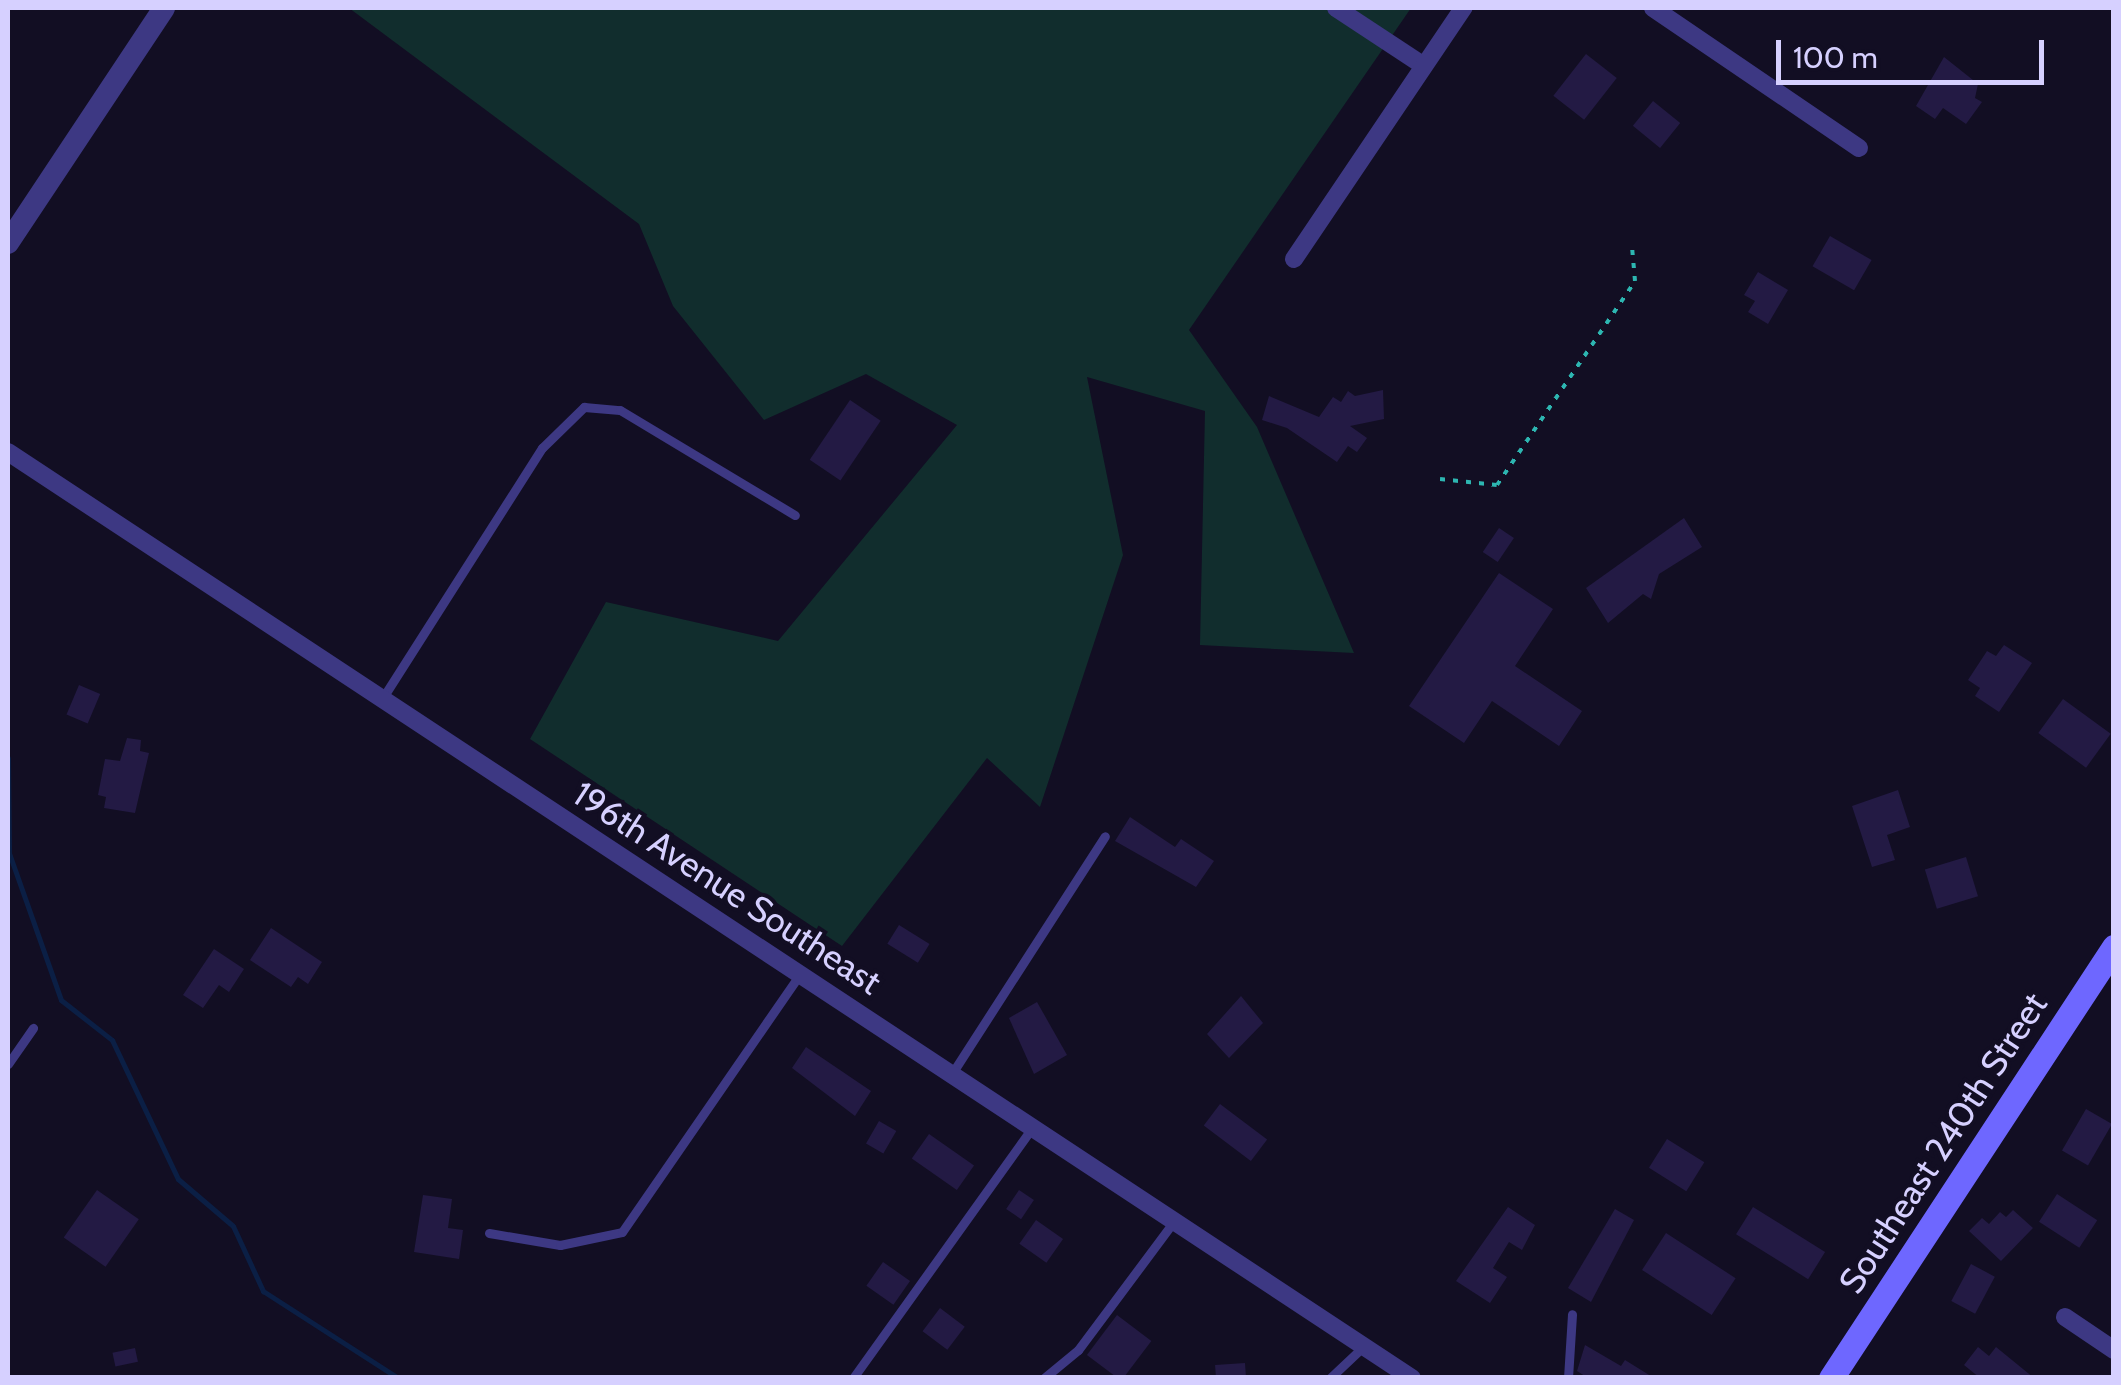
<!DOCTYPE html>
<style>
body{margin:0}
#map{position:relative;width:2121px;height:1385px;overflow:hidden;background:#120e23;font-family:Cabin,sans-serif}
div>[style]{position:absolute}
.green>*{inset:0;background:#112d2d}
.stream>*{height:5px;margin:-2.5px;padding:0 2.5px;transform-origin:2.5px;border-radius:2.5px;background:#0b1f45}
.building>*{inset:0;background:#231a44;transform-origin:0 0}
.path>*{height:4px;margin-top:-2px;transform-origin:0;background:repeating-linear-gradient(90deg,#2db6b1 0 5px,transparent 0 13px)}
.service>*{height:9px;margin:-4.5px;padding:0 4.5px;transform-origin:4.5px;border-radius:4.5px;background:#3d3883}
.minor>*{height:18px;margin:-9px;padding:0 9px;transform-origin:9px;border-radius:9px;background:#3d3883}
.tertiary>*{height:22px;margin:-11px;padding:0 11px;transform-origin:11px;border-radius:11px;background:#3d3883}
.secondary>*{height:25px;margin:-12.5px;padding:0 12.5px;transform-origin:12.5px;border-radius:12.5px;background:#6e67ff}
span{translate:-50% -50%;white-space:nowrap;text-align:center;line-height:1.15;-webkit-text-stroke:8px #120e23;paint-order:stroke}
.street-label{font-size:35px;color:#d6d0ff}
.frame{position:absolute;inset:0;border:10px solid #d6d0ff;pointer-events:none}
.scale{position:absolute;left:1776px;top:40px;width:268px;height:45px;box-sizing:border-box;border:5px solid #d6d0ff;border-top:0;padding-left:12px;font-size:30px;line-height:35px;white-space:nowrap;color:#d6d0ff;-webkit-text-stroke:8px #120e23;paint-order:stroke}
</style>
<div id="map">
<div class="green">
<div style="clip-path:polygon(349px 8px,1411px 8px,1189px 330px,1257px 427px,1354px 653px,1200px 645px,1205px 411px,1087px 377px,1123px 555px,1040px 807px,987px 758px,842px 946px,530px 739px,606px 602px,778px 641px,957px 425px,866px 374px,764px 420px,673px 306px,639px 224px)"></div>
</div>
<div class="stream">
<div style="left:8px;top:758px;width:95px;rotate:89.4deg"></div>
<div style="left:9px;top:853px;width:156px;rotate:70.5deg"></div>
<div style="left:61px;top:1000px;width:65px;rotate:38.1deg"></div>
<div style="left:112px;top:1040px;width:154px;rotate:64.6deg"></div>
<div style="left:178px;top:1179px;width:72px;rotate:40.5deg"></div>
<div style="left:233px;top:1226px;width:72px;rotate:65.2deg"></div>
<div style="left:263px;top:1291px;width:161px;rotate:32.8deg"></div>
</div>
<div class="building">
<div style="left:1586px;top:54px;width:39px;height:53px;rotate:38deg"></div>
<div style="clip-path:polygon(1944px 57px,1978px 84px,1975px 98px,1982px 102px,1966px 124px,1943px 108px,1935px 119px,1916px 106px)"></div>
<div style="left:1653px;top:101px;width:35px;height:32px;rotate:39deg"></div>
<div style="left:1830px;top:236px;width:48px;height:35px;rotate:30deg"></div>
<div style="clip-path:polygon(1758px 272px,1788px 290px,1768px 324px,1748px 312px,1755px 301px,1744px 295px)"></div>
<div style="clip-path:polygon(1383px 390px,1384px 419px,1350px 426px,1367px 438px,1357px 452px,1348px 446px,1337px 462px,1287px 428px,1262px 420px,1269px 396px,1319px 417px,1333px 397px,1341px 402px,1348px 391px,1355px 396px)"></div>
<div style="left:850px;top:400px;width:37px;height:72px;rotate:34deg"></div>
<div style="clip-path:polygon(1684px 518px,1702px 547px,1659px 574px,1651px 599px,1643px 594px,1608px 623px,1586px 588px)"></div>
<div style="left:1499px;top:528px;width:18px;height:29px;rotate:34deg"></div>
<div style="clip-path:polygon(1499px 573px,1553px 609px,1515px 666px,1582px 711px,1559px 746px,1492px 701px,1464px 743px,1409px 706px)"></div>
<div style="clip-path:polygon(2004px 645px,2032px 663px,1999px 712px,1975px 696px,1980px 688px,1968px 680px,1987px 651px,1996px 656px)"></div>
<div style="left:79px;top:685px;width:23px;height:32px;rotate:23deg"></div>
<div style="left:2063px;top:699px;width:59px;height:42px;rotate:36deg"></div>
<div style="clip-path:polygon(127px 738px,141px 740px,140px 751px,149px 753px,135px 813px,104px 808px,106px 797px,98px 795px,105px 759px,120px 761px)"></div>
<div style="clip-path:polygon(1898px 790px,1910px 827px,1887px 835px,1895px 860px,1872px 867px,1852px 806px)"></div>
<div style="clip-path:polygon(1130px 817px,1175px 847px,1181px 839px,1214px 861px,1196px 887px,1115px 841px)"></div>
<div style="left:1966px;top:857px;width:41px;height:43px;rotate:73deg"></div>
<div style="left:899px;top:925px;width:36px;height:22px;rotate:32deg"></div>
<div style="clip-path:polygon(271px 928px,322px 962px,308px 984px,298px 977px,291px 987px,250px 960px)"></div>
<div style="clip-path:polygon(214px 949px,244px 969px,229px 992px,219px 985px,203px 1008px,183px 995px)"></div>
<div style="clip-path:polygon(1241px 996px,1263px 1023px,1229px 1058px,1207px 1034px)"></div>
<div style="clip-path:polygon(1037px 1002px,1067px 1055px,1034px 1074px,1009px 1018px)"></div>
<div style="clip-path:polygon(806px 1047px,871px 1091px,855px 1116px,792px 1068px)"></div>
<div style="left:1220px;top:1104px;width:59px;height:27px;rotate:37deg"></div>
<div style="left:2086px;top:1109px;width:30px;height:48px;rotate:30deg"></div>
<div style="left:879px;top:1121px;width:20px;height:26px;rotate:30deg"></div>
<div style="left:929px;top:1134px;width:55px;height:30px;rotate:35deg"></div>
<div style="left:1667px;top:1139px;width:44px;height:34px;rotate:32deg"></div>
<div style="left:97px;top:1190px;width:51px;height:58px;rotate:35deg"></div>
<div style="left:1019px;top:1190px;width:18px;height:23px;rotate:34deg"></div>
<div style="left:2057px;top:1194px;width:48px;height:33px;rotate:33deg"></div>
<div style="clip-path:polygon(423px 1195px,452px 1199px,448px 1228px,463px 1230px,459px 1259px,414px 1252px)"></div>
<div style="clip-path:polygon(1508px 1207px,1535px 1225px,1522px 1250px,1509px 1242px,1493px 1268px,1507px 1277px,1490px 1303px,1456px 1281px)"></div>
<div style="left:1753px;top:1207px;width:85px;height:32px;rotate:32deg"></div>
<div style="clip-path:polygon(1615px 1209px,1634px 1220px,1591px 1302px,1568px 1288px)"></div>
<div style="clip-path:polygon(2013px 1210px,2033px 1228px,2001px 1261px,1969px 1231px,1982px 1218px,1989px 1224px,2000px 1212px,2006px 1217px)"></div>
<div style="left:1036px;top:1220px;width:33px;height:29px;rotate:35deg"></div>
<div style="left:1666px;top:1233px;width:83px;height:44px;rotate:33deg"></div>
<div style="left:883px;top:1262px;width:33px;height:29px;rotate:35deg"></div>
<div style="left:1971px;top:1264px;width:27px;height:42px;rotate:28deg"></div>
<div style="left:940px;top:1308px;width:31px;height:29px;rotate:37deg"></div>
<div style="left:1117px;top:1315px;width:43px;height:50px;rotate:37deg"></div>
<div style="clip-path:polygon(1585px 1345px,1621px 1366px,1625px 1360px,1654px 1378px,1588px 1378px,1577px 1371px)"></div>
<div style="clip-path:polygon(1978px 1347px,1989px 1356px,1996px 1347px,2034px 1378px,1980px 1378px,1964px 1365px)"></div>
<div style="left:135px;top:1348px;width:14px;height:23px;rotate:78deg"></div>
<div style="left:1245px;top:1363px;width:15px;height:30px;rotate:86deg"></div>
</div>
<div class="path">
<div style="left:1440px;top:479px;width:57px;rotate:6deg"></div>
<div style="left:1497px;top:485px;width:246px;rotate:-55.9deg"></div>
<div style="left:1635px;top:281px;width:32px;rotate:-95deg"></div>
</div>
<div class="service">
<div style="left:382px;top:699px;width:298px;rotate:-57.5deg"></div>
<div style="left:542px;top:448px;width:59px;rotate:-44.3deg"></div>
<div style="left:584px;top:407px;width:36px;rotate:5deg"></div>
<div style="left:620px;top:410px;width:204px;rotate:31deg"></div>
<div style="left:8px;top:1064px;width:44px;rotate:-55.2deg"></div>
<div style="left:951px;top:1075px;width:284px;rotate:-57.2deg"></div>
<div style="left:489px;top:1233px;width:72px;rotate:9.6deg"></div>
<div style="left:560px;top:1245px;width:63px;rotate:-11.8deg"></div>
<div style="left:622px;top:1232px;width:312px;rotate:-55.4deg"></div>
<div style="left:853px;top:1378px;width:307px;rotate:-54.4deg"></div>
<div style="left:1044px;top:1378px;width:44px;rotate:-39.5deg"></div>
<div style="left:1078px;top:1350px;width:161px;rotate:-53.3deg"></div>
<div style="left:1330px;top:1378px;width:47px;rotate:-43.3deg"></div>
<div style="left:1568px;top:1378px;width:64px;rotate:-86.4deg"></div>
</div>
<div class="minor">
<div style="left:1336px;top:8px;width:105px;rotate:33.4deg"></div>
<div style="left:1653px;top:8px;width:249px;rotate:34.2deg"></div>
<div style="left:1294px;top:259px;width:303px;rotate:-56deg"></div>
<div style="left:8px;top:452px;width:1682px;rotate:33.41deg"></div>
<div style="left:2065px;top:1317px;width:59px;rotate:34deg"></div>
</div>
<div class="tertiary">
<div style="left:8px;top:243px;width:282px;rotate:-56.4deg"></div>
</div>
<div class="secondary">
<div style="left:1831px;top:1378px;width:516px;rotate:-56.71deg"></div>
</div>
<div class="street-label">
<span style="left:727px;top:888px;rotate:33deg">196th Avenue Southeast</span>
<span style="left:1943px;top:1143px;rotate:-57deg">Southeast 240th Street</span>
</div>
<div class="frame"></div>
<div class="scale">100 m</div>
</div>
